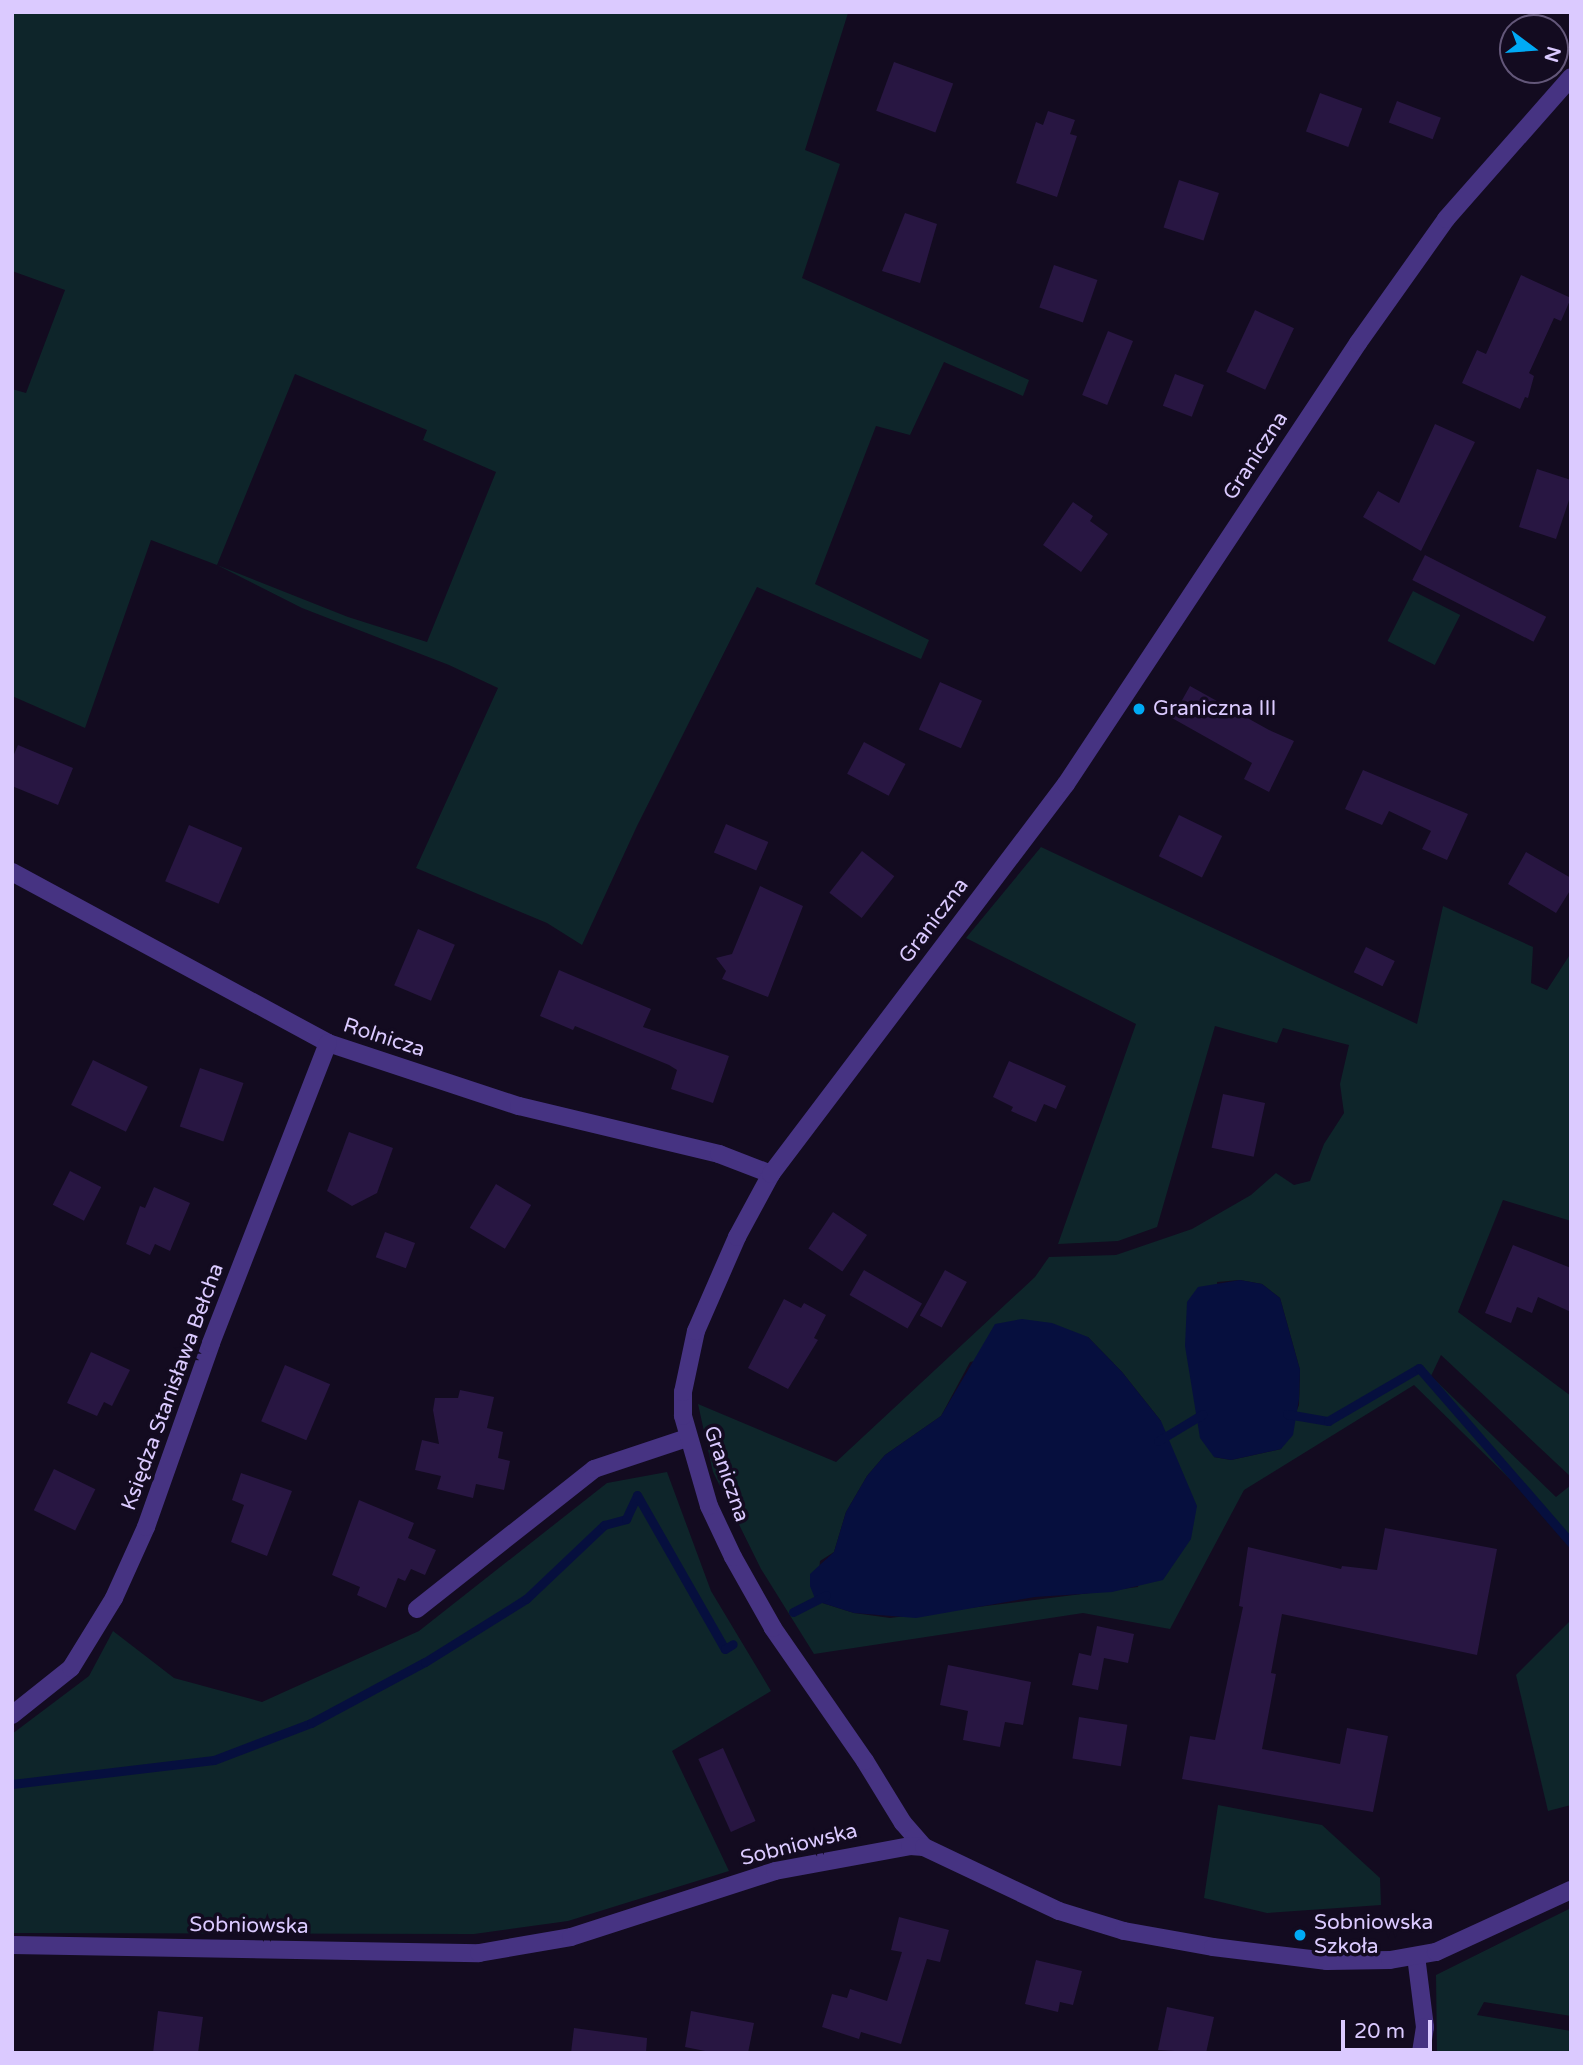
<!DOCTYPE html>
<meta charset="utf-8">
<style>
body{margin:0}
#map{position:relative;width:1583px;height:2065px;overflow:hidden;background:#130b20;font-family:"Varela Round",sans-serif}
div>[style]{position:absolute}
.green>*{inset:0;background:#0e252a;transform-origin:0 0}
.water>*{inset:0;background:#060f3e}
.stream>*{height:9px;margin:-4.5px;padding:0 4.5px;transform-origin:4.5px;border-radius:4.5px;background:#060f3e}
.building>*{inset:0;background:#281642;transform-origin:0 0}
.minor>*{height:18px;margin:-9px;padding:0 9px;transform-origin:9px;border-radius:9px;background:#463382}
.tertiary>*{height:18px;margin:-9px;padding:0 9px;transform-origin:9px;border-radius:9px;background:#463382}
.dots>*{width:19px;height:19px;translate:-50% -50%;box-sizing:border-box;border:4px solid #130b20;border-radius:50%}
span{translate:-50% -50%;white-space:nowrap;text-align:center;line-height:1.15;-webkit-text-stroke:7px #130b20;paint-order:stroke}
.street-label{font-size:21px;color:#dbcaff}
.poi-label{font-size:21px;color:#dbcaff}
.left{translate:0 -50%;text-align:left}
.frame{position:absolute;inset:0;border:14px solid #dbcaff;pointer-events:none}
.north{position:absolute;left:1499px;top:14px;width:70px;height:70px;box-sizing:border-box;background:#130b20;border:2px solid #635779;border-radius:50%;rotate:106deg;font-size:19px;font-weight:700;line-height:28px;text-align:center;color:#dbcaff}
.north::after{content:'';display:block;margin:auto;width:24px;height:32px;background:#00aaf5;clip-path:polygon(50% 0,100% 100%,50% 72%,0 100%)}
.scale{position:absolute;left:1341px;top:2020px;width:91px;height:32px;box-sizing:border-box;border:4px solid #dbcaff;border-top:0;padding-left:9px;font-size:21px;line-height:24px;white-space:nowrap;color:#dbcaff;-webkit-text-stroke:5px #130b20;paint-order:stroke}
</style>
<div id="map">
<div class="green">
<div style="clip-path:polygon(evenodd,12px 12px,848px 13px,805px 150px,840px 164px,802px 278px,1029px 380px,1023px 396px,944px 362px,910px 435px,876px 426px,815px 584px,929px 640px,921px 659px,757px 587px,637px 826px,582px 945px,547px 923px,416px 868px,498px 688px,449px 665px,302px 608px,217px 565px,151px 540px,85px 728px,12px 696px,12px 389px,26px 393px,65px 290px,12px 271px,12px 12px,295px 374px,427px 430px,423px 440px,496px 472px,427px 642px,348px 617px,217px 565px,295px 374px)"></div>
<div style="left:1413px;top:591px;width:53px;height:56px;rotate:27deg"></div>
<div style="clip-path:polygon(evenodd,1041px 847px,1417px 1024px,1443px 906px,1533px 947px,1531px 983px,1547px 990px,1571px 953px,1571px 1221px,1503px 1200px,1458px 1312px,1571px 1396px,1571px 1477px,1441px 1355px,1431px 1376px,1556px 1497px,1571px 1485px,1571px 1539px,1414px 1385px,1244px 1490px,1170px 1629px,1083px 1613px,814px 1654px,761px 1569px,713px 1472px,698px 1404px,836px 1462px,1035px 1277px,1049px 1257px,1116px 1255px,1192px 1229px,1251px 1195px,1276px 1173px,1294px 1185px,1310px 1181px,1324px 1144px,1344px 1113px,1340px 1084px,1349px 1045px,1283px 1028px,1277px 1043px,1215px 1026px,1157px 1227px,1118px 1241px,1058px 1244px,1136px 1024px,966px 938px,1041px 847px,1240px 1280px,1262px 1284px,1280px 1298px,1300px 1370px,1299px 1405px,1281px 1449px,1231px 1460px,1214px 1457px,1217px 1282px,1240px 1280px,1041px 847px,1088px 1337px,1122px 1372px,1161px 1421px,1138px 1587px,890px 1618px,854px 1613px,816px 1601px,820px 1561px,834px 1552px,846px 1512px,867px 1476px,885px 1455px,941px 1416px,970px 1362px,1088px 1337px)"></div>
<div style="clip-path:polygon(667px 1472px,711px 1591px,771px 1691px,672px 1751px,729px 1871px,568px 1921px,474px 1934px,12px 1933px,12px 1734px,89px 1676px,113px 1631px,174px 1678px,262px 1702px,419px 1631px,607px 1483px)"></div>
<div style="clip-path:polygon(1571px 1620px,1571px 1805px,1548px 1811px,1516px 1675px)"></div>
<div style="clip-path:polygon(1218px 1805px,1322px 1825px,1380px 1878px,1381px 1905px,1267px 1913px,1204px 1898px)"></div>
<div style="clip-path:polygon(1571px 1908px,1571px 2016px,1484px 2002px,1477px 2015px,1571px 2031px,1571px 2053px,1437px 2053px,1436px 1975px)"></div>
</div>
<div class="water">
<div style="clip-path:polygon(1240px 1280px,1262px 1284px,1280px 1298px,1300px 1370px,1299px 1399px,1293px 1435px,1281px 1449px,1231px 1460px,1214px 1457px,1200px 1438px,1185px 1346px,1187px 1302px,1198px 1287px)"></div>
<div style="clip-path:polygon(1022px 1319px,1052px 1323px,1088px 1337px,1122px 1372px,1161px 1421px,1197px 1506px,1191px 1539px,1163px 1580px,1112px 1592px,1035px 1597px,916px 1618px,854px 1613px,816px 1601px,810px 1586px,810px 1574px,834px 1552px,846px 1512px,867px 1476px,885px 1455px,941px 1416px,995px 1324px)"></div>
</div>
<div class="stream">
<div style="left:1287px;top:1414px;width:42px;rotate:9.7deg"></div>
<div style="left:1328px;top:1421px;width:105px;rotate:-30.2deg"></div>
<div style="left:1419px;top:1368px;width:232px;rotate:49deg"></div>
<div style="left:1158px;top:1441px;width:52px;rotate:-31deg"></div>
<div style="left:793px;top:1612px;width:37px;rotate:-27deg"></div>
<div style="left:12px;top:1784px;width:203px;rotate:-6.8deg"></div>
<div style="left:214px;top:1760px;width:104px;rotate:-20.9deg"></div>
<div style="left:311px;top:1723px;width:129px;rotate:-28.2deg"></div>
<div style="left:425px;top:1662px;width:119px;rotate:-32deg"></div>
<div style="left:526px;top:1599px;width:108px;rotate:-43.5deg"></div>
<div style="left:604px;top:1525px;width:23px;rotate:-15deg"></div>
<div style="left:626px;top:1519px;width:26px;rotate:-65deg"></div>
<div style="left:637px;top:1495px;width:177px;rotate:60.3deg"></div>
<div style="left:725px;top:1649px;width:9px;rotate:-32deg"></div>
</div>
<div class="building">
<div style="left:894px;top:62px;width:63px;height:52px;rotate:20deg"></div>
<div style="left:1320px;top:93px;width:45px;height:41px;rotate:20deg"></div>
<div style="left:1397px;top:101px;width:47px;height:23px;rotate:21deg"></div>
<div style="clip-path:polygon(1048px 111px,1075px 120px,1070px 134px,1077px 136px,1057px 197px,1016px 183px,1036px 122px,1043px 125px)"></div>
<div style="left:1179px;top:180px;width:42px;height:50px;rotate:18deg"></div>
<div style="clip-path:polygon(905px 213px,937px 224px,920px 283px,882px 271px)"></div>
<div style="left:1054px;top:265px;width:46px;height:45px;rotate:19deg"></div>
<div style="clip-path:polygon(1521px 275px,1571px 298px,1561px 321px,1554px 318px,1529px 373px,1534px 376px,1528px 398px,1525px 397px,1520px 409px,1462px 383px,1477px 350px,1486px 354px)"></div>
<div style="left:1255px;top:310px;width:43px;height:68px;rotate:25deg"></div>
<div style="left:1108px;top:331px;width:27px;height:69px;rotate:22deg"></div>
<div style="left:1175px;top:374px;width:31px;height:34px;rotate:21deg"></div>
<div style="clip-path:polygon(1435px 424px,1475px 442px,1421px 551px,1363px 517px,1378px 491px,1399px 503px)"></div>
<div style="clip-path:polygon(1537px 469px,1571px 480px,1571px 494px,1556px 539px,1519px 527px)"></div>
<div style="clip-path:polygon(1073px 502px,1093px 516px,1090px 521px,1108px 534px,1081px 572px,1043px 545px)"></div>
<div style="left:1425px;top:555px;width:136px;height:28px;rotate:27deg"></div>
<div style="left:940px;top:682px;width:46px;height:52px;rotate:24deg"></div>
<div style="clip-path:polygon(1190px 686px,1269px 730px,1294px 741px,1269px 792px,1244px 779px,1252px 763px,1172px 718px)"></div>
<div style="left:864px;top:742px;width:47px;height:36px;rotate:28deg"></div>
<div style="clip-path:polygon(18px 745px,73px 768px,58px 805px,12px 786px,12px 759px)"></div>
<div style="clip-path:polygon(1363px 770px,1468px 814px,1447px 860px,1422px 849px,1431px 831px,1389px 811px,1382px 825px,1345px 809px)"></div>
<div style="left:1179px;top:815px;width:48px;height:46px;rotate:26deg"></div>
<div style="left:726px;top:824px;width:46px;height:31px;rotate:23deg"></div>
<div style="left:189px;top:825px;width:58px;height:61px;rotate:23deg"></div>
<div style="left:862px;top:851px;width:41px;height:53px;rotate:38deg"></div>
<div style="clip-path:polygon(1526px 852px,1571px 878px,1571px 889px,1556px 913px,1508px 884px)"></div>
<div style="clip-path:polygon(760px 886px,803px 906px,768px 997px,722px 979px,726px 971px,716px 958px,732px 954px)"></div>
<div style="left:418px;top:929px;width:40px;height:61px;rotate:23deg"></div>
<div style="left:1366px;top:947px;width:32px;height:28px;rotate:26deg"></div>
<div style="clip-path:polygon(559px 970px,651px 1009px,643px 1027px,729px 1056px,713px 1103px,671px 1089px,677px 1070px,669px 1065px,575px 1026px,573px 1030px,540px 1016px)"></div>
<div style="left:93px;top:1060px;width:61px;height:50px;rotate:26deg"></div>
<div style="clip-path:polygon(1009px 1061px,1066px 1086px,1056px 1109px,1044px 1104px,1036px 1122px,1011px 1111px,1013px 1107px,993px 1097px)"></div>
<div style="left:200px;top:1068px;width:46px;height:62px;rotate:19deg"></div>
<div style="left:1223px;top:1094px;width:43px;height:55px;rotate:12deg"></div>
<div style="clip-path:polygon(349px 1132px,393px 1148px,377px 1193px,352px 1206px,327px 1191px)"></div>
<div style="left:70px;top:1171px;width:35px;height:38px;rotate:27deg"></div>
<div style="left:496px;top:1184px;width:41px;height:51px;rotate:31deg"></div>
<div style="clip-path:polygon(154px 1187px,190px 1203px,170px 1251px,155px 1244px,150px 1255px,126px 1244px,140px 1206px,145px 1208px)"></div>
<div style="left:833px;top:1212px;width:41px;height:44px;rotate:34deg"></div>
<div style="left:385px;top:1232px;width:32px;height:27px;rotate:20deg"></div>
<div style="clip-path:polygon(1513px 1245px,1571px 1268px,1571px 1312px,1538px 1297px,1532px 1313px,1517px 1307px,1511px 1323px,1485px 1313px)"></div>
<div style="left:864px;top:1270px;width:67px;height:29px;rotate:30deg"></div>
<div style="left:945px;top:1270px;width:25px;height:52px;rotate:29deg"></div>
<div style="clip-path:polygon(784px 1299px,801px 1308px,804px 1303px,826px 1315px,814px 1338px,818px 1340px,788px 1389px,748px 1368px)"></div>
<div style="clip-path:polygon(91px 1352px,130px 1370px,112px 1406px,104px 1402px,97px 1416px,67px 1403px)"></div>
<div style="left:285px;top:1365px;width:49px;height:61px;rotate:23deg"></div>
<div style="clip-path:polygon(460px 1390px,494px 1397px,487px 1428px,503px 1432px,498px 1458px,510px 1461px,504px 1490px,476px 1484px,473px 1498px,437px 1489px,441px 1476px,415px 1470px,422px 1440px,439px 1444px,433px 1410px,435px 1398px,458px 1398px)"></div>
<div style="left:54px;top:1469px;width:46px;height:46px;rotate:26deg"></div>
<div style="clip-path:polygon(241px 1473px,292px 1491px,267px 1556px,231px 1542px,244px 1505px,232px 1500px)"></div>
<div style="clip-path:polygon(359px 1500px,414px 1523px,408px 1538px,436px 1550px,425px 1575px,411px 1569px,405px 1581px,398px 1578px,386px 1608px,357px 1595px,360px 1587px,332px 1575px)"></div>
<div style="clip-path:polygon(1385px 1528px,1497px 1549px,1477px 1655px,1282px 1614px,1271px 1673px,1276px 1674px,1262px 1749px,1340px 1764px,1347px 1728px,1388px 1736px,1373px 1812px,1182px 1779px,1190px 1736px,1215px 1740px,1243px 1607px,1239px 1606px,1248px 1547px,1341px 1569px,1342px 1566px,1377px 1570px)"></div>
<div style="clip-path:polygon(1097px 1626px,1134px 1634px,1128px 1663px,1104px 1658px,1098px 1690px,1072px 1685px,1079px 1653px,1100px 1658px,1091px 1656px)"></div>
<div style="clip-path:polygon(948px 1665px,1031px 1682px,1023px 1725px,1005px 1722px,1000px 1747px,963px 1740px,968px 1711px,940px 1705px)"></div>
<div style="left:1079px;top:1717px;width:49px;height:42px;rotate:9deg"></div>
<div style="left:723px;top:1748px;width:80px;height:27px;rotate:66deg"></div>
<div style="clip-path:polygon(899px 1917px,949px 1930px,940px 1962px,927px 1959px,901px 2044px,861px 2032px,859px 2039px,822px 2027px,832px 1994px,847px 1998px,850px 1989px,887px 2001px,902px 1952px,891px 1950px)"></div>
<div style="clip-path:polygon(1036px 1960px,1082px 1971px,1073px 2005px,1060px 2002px,1058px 2012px,1025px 2004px)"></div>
<div style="clip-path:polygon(1167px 2007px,1214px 2017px,1206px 2053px,1158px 2050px)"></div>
<div style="clip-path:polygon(158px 2011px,203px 2017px,198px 2053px,153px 2053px)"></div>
<div style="clip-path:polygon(691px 2011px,754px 2023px,748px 2053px,715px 2053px,685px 2047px)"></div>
<div style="clip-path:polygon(574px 2028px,647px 2038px,646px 2053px,571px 2053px)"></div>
</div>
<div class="minor">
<div style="left:12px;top:872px;width:359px;rotate:28.4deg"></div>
<div style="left:328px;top:1043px;width:201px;rotate:18.3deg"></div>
<div style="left:519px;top:1106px;width:206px;rotate:13.5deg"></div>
<div style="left:719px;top:1154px;width:56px;rotate:21deg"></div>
<div style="left:417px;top:1609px;width:226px;rotate:-38.3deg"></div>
<div style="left:594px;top:1469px;width:98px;rotate:-18.4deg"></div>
<div style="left:12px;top:1715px;width:75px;rotate:-38.5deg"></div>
<div style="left:71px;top:1668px;width:82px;rotate:-58.4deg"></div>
<div style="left:114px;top:1598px;width:78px;rotate:-65.7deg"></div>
<div style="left:146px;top:1527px;width:195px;rotate:-70.5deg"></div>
<div style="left:211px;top:1343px;width:322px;rotate:-68.7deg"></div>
<div style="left:1416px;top:1956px;width:72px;rotate:82.8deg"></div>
<div style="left:1425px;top:2027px;width:26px;rotate:99deg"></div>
</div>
<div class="tertiary">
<div style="left:924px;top:1847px;width:32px;rotate:-131deg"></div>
<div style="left:903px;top:1823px;width:73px;rotate:-121.5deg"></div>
<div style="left:865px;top:1761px;width:162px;rotate:-124.7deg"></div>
<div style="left:773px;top:1628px;width:81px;rotate:-119.4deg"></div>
<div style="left:733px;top:1557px;width:56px;rotate:-115.2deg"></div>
<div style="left:709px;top:1506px;width:94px;rotate:-106.1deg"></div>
<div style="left:683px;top:1416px;width:24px;rotate:-90deg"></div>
<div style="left:683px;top:1392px;width:62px;rotate:-78deg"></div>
<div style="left:696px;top:1331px;width:103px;rotate:-66.4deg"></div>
<div style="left:737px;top:1237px;width:72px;rotate:-61.6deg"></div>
<div style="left:771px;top:1174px;width:489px;rotate:-52.9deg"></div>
<div style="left:1066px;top:784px;width:529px;rotate:-56.49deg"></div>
<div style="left:1358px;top:343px;width:152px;rotate:-54.6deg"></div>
<div style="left:1446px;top:219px;width:189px;rotate:-48.6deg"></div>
<div style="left:12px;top:1945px;width:467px;rotate:1deg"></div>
<div style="left:479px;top:1953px;width:93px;rotate:-9.9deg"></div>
<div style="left:571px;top:1937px;width:214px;rotate:-17.9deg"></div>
<div style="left:775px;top:1871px;width:137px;rotate:-10.5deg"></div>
<div style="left:910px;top:1846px;width:14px;rotate:4deg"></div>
<div style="left:924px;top:1847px;width:149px;rotate:25.4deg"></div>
<div style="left:1059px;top:1911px;width:68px;rotate:17.1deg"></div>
<div style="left:1124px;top:1931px;width:90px;rotate:10.2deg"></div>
<div style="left:1213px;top:1947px;width:115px;rotate:7deg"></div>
<div style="left:1327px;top:1961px;width:63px;rotate:-0.9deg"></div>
<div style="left:1390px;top:1960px;width:47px;rotate:-9.9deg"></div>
<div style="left:1436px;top:1952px;width:149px;rotate:-24.7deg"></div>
</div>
<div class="dots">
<div style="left:1139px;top:709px;background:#00aaf5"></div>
<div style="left:1300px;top:1935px;background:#00aaf5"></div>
</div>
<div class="street-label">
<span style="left:1256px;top:456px;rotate:-57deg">Graniczna</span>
<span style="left:934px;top:921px;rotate:-53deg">Graniczna</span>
<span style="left:384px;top:1038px;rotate:18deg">Rolnicza</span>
<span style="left:173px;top:1387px;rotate:-70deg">Księdza Stanisława Bełcha</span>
<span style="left:726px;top:1474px;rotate:71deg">Graniczna</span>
<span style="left:799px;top:1845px;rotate:-14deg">Sobniowska</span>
<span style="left:249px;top:1926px;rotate:1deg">Sobniowska</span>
</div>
<div class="poi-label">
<span class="left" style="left:1153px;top:709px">Graniczna III</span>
<span class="left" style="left:1314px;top:1935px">Sobniowska<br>Szkoła</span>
</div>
<div class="frame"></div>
<div class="north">N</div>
<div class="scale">20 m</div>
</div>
